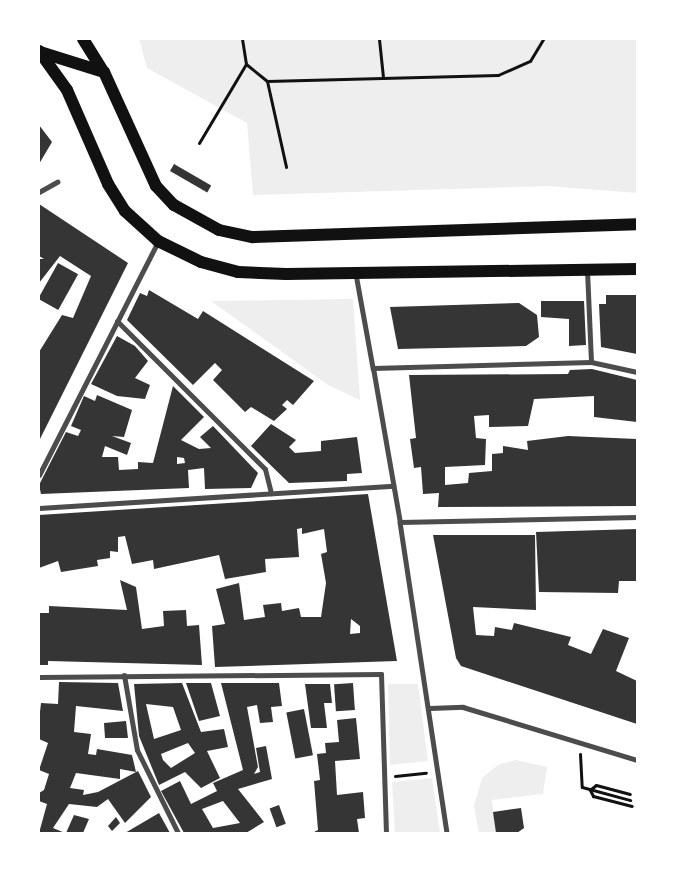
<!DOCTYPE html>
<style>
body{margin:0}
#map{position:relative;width:676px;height:872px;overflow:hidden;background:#fff;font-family:"Roboto Condensed",sans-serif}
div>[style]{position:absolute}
.green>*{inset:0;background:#eee}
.building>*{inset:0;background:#353535;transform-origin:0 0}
.path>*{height:3px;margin:-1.5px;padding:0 1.5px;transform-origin:1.5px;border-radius:1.5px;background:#111}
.pedestrian>*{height:4.5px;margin:-2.25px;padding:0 2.25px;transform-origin:2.25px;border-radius:2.25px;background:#4c4c4c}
.minor>*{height:5px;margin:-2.5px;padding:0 2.5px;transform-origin:2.5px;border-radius:2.5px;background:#4c4c4c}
.primary>*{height:12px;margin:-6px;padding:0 6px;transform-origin:6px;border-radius:6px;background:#111}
span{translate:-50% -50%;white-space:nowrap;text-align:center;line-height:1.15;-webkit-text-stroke:4.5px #fff;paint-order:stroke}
.frame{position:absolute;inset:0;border:40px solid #fff;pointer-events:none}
</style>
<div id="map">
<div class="green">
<div style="clip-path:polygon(139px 39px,637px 39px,637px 193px,548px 186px,253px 195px,247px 123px,147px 68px)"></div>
<div style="clip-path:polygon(353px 299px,360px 400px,328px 385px,211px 301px)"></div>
<div style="clip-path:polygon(388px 684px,418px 684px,428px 761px,390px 765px)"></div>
<div style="clip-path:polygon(516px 760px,547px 767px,543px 794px,492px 800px,496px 833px,479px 833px,474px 806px,482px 778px,498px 765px)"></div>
<div style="clip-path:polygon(432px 778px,440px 833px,395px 833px,392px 782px)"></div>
</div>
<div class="building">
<div style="clip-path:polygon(39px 125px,52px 142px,39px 164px)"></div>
<div style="left:174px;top:164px;width:43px;height:8px;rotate:30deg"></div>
<div style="clip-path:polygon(39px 204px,128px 263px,39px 441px,39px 352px,62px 315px,73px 318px,91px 276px,60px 256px,39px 283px,39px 259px,44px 259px,39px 256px)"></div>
<div style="left:58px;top:263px;width:23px;height:41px;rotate:29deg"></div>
<div style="clip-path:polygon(149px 290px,198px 319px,203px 311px,314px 381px,293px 405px,287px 400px,282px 405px,287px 409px,274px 421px,251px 407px,245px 412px,213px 380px,222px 370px,215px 363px,193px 385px,127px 320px,140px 293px,147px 296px)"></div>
<div style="clip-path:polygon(606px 295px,637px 295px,637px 354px,601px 347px,599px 304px,606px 304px)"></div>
<div style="clip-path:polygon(541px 301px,584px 301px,586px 345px,569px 346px,569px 319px,541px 317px)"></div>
<div style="clip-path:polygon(519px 303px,537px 315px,539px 337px,526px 346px,398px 349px,390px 307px)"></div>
<div style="clip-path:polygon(117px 336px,135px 346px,148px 361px,135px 378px,150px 385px,145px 399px,117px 396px,91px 384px)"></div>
<div style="clip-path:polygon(592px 369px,637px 380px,637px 422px,594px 417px,594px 396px,534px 399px,528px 426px,489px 427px,489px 415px,474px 416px,476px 438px,486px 439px,485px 465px,445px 467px,445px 485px,468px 483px,469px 473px,492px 471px,492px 454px,503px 453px,503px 446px,528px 450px,527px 441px,568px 436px,637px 439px,637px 506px,438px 507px,439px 493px,423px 494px,421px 467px,414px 468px,410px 439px,416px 438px,409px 375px,568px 374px,570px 370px)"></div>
<div style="clip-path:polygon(evenodd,173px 386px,204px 417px,181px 440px,199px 449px,211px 448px,200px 437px,213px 426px,258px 473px,251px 488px,205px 489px,204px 468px,188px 470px,189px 488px,41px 494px,39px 485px,66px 432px,78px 436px,81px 430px,71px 426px,84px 396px,95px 401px,97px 395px,132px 410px,124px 437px,112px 436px,131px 443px,127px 455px,105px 446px,102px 457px,118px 457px,119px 470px,138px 469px,138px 462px,153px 463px,173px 386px,177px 457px,184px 458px,185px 463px,177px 464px,177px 457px)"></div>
<div style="clip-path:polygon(271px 424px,296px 440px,289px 447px,295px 453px,321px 451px,321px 441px,357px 437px,362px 473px,347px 474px,347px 481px,289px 483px,251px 446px)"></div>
<div style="clip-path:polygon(evenodd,368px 494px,397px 661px,215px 667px,212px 626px,225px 624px,216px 589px,239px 583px,244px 620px,265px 617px,263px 605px,281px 603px,282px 611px,299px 608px,301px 617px,321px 617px,326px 583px,321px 554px,327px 552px,324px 529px,302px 534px,302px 528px,297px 529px,299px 557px,265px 559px,266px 572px,225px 579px,219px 555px,154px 569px,153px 560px,132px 564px,125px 536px,118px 537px,118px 552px,110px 551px,110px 558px,97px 560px,98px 566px,61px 572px,58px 561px,39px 568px,39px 515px,368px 494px,351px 619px,360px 626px,360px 633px,350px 634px,351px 619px)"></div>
<div style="clip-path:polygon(637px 529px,637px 581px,619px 581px,618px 593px,539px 592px,536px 532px)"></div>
<div style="clip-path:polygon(433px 535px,535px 535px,536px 610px,473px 607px,476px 635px,494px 636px,495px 627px,512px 630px,514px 623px,571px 637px,568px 645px,591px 654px,603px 629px,629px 638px,616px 671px,637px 681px,637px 724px,461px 666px,456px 658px)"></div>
<div style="clip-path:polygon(120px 580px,136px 587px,142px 629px,164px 626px,163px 611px,186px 610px,187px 626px,199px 625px,202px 665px,48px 661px,48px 665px,39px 665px,39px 613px,49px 613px,49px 606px,127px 610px)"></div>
<div style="clip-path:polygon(59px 682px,118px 683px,123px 711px,76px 706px,74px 732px,91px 734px,88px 754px,96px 755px,97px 749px,132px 755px,136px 772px,120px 769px,120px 779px,76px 773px,70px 788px,84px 790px,83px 795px,98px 792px,138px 771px,151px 797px,125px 823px,108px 799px,97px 807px,69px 804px,53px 828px,65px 833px,39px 833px,47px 804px,39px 801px,39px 793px,44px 790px,49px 774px,39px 770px,48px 743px,39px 739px,39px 720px,41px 703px,58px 704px)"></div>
<div style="clip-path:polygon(evenodd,182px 683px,201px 732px,224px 729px,228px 747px,207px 751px,220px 778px,201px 788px,185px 772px,159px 785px,139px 736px,134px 684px,182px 683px,146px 704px,173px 707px,181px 730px,154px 739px,146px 704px,182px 683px,188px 743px,195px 753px,171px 768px,163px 760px,161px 754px,188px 743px)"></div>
<div style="clip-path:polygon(186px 683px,211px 683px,220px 716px,199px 721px)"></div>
<div style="clip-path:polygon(evenodd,221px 683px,279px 683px,282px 706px,271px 707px,273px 722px,260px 723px,257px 705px,247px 707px,258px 767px,254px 774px,260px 772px,256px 748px,266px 746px,272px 779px,238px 789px,264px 822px,246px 833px,184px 833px,161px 791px,180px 781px,191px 804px,217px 791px,213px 783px,243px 770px,221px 683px,223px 801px,240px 823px,213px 828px,202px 809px,223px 801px)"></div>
<div style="left:353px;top:683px;width:27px;height:19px;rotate:86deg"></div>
<div style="clip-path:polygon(305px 684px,330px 684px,332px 703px,324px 703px,327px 728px,311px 728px)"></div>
<div style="left:304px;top:709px;width:47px;height:18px;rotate:79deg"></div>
<div style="clip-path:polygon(356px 718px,360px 759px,335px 761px,337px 795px,363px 792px,365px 818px,357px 819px,359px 833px,312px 833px,318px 830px,314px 781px,320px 780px,317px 754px,326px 753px,325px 743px,339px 742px,337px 720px)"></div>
<div style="clip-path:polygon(126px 721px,128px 738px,105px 738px,104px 723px)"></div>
<div style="left:279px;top:805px;width:20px;height:10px;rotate:70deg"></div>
<div style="clip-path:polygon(521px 808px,524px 828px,517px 833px,496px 833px,493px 812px)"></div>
<div style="clip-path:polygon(159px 813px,170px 833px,125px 833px)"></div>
<div style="clip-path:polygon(74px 815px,89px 819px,83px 833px,66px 833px)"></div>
<div style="clip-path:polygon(116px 817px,120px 823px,112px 831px,108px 826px)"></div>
</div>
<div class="path">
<div style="left:379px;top:39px;width:39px;rotate:84deg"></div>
<div style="left:246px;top:64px;width:27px;rotate:39deg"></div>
<div style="left:267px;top:81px;width:231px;rotate:-1.5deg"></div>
<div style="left:498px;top:75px;width:35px;rotate:-24deg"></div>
<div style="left:530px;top:61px;width:26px;rotate:-59deg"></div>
<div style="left:267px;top:81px;width:88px;rotate:77.5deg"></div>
<div style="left:199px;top:143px;width:92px;rotate:-59.3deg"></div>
<div style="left:246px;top:64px;width:25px;rotate:-99deg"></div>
<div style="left:580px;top:754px;width:33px;rotate:87deg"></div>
<div style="left:582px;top:787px;width:50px;rotate:15.2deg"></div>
<div style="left:395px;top:776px;width:31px;rotate:-6deg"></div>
<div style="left:591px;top:789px;width:6px;rotate:-39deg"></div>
<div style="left:596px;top:785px;width:35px;rotate:15deg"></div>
<div style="left:590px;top:790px;width:7px;rotate:63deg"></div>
<div style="left:593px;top:796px;width:40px;rotate:14.4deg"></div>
</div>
<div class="pedestrian">
<div style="left:39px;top:192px;width:21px;rotate:-29deg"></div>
<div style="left:356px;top:274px;width:96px;rotate:79.7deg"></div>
<div style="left:400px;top:522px;width:315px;rotate:81.4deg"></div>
<div style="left:430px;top:708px;width:33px;rotate:-2deg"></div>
<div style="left:463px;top:707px;width:182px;rotate:16.9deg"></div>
</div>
<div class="minor">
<div style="left:587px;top:270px;width:92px;rotate:87.5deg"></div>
<div style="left:117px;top:321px;width:209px;rotate:45deg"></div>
<div style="left:265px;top:469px;width:25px;rotate:76deg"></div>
<div style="left:637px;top:372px;width:47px;rotate:-167.7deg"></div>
<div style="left:591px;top:362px;width:218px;rotate:178.4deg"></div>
<div style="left:373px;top:368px;width:156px;rotate:80.1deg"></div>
<div style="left:400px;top:522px;width:237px;rotate:-1.2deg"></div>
<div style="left:39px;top:475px;width:263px;rotate:-63deg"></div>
<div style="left:39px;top:508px;width:355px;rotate:-3.6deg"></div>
<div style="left:124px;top:675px;width:76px;rotate:80.2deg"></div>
<div style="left:137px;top:750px;width:93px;rotate:63.7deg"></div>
<div style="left:39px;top:677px;width:342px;rotate:-0.5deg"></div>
<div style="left:381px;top:674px;width:159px;rotate:88.2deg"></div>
</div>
<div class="primary">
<div style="left:83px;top:39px;width:39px;rotate:58deg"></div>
<div style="left:104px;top:72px;width:125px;rotate:65.5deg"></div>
<div style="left:156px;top:186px;width:26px;rotate:47deg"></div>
<div style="left:174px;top:205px;width:51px;rotate:29.1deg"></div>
<div style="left:219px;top:230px;width:35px;rotate:12deg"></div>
<div style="left:253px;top:237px;width:384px;rotate:-1.9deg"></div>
<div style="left:39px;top:51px;width:48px;rotate:54.3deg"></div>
<div style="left:67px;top:90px;width:103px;rotate:66.4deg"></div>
<div style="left:108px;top:184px;width:32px;rotate:58deg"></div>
<div style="left:125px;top:211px;width:45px;rotate:42.3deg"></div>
<div style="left:158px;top:241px;width:48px;rotate:26deg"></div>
<div style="left:201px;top:262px;width:38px;rotate:15deg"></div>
<div style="left:238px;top:272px;width:48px;rotate:2.4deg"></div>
<div style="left:286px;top:274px;width:351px;rotate:-0.8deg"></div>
<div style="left:40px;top:52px;width:67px;rotate:17.4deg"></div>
</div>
<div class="frame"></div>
</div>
